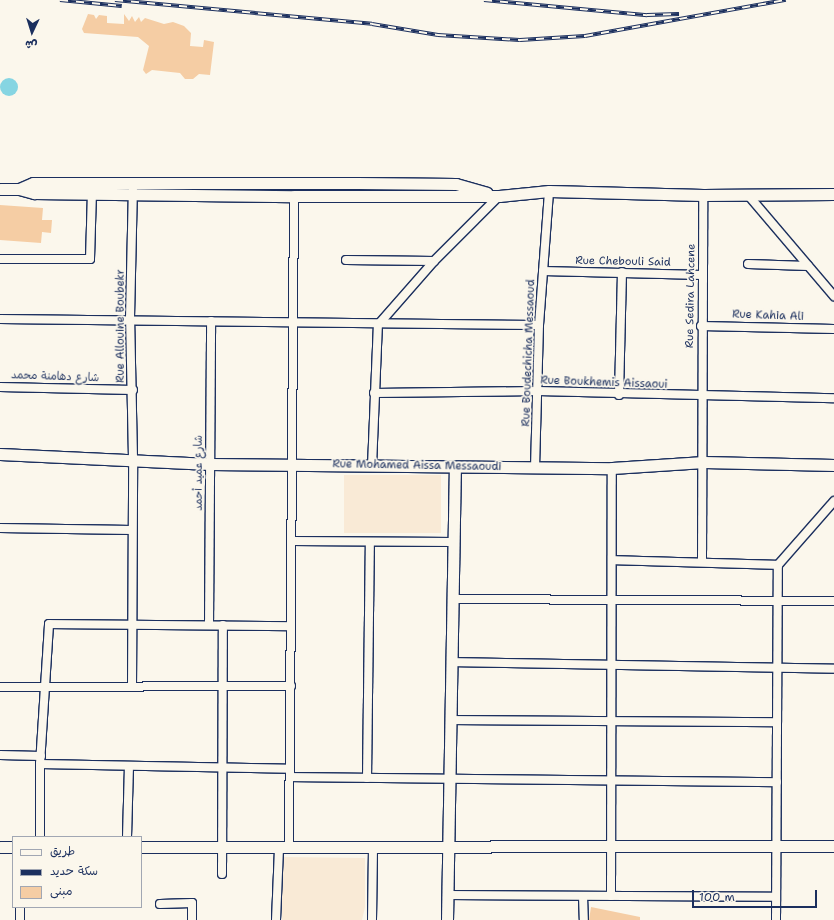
<!DOCTYPE html>
<meta charset="utf-8">
<style>
body{margin:0}
#map{position:relative;width:834px;height:920px;overflow:hidden;background:#fbf7ec;font-family:"Shantell Sans","Playpen Sans Arabic",sans-serif}
div>[style]{position:absolute}
.built>*{inset:0;background:#f9ead6;transform-origin:0 0}
.water>*{inset:0;background:#86d5e2}
.round{border-radius:50%}
.building>*{inset:0;background:#f5cda4}
.roads{filter:drop-shadow(1px 0 #1b2f5e) drop-shadow(-1px 0 #1b2f5e) drop-shadow(0 1px #1b2f5e) drop-shadow(0 -1px #1b2f5e)}
.street>*{height:8px;margin:-4px;padding:0 4px;transform-origin:4px;border-radius:4px;background:#fbf7ec}
.secondary>*{height:11px;margin:-5.5px;padding:0 5.5px;transform-origin:5.5px;border-radius:5.5px;background:#fbf7ec}
.rail>*{height:4px;margin-top:-2px;transform-origin:0;background:repeating-linear-gradient(90deg,#fbf7ec 0 8px,#1b2f5e 0 16px);box-sizing:border-box;border-block:1px solid #1b2f5e}
span{translate:-50% -50%;white-space:nowrap;text-align:center;line-height:1.15;-webkit-text-stroke:3.5px #fbf7ec;paint-order:stroke}
.street-label{font-size:11px;color:#1b2f5e}
.legend{position:absolute;left:12px;top:836px;width:130px;height:72px;box-sizing:border-box;background:#fbf7ec;border:1px solid #a1a7b3;margin:0;padding:5px 7px;list-style:none;font-size:12px;color:#1b2f5e}
.legend li{display:flex;align-items:center;gap:8px;height:20px}
.legend b{width:20px;border:1px solid #a1a7b3}
.north{position:absolute;left:12px;top:12px;width:40px;height:40px;-webkit-text-stroke:3px #fbf7ec;paint-order:stroke;rotate:184deg;font-size:11px;font-weight:700;line-height:16px;text-align:center;color:#1b2f5e}
.north::after{content:'';display:block;margin:auto;width:14px;height:18px;background:#1b2f5e;clip-path:polygon(50% 0,100% 100%,50% 72%,0 100%)}
.scale{position:absolute;left:692px;top:890px;width:125px;height:18px;box-sizing:border-box;border:2px solid #1b2f5e;border-top:0;padding-left:5px;font-size:12px;line-height:14px;white-space:nowrap;color:#1b2f5e;-webkit-text-stroke:3px #fbf7ec;paint-order:stroke}
</style>
<div id="map">
<div class="built">
<div style="left:441px;top:475px;width:58px;height:97px;rotate:90deg"></div>
<div style="clip-path:polygon(282px 857px,365px 858px,365px 907px,362px 920px,282px 920px)"></div>
</div>
<div class="water">
<div class="round" style="left:0;top:78px;width:18px;height:18px"></div>
</div>
<div class="building">
<div style="clip-path:polygon(88px 14px,94px 15px,96px 19px,99px 15px,107px 16px,107px 23px,124px 24px,124px 14px,129px 21px,132px 16px,135px 22px,139px 17px,141px 22px,145px 18px,164px 24px,173px 22px,184px 26px,191px 33px,190px 46px,203px 47px,204px 40px,214px 42px,210px 75px,199px 74px,193px 79px,185px 79px,180px 73px,152px 70px,146px 74px,143px 70px,149px 46px,138px 37px,84px 33px,82px 29px)"></div>
<div style="clip-path:polygon(0 205px,43px 208px,42px 220px,52px 220px,51px 233px,42px 232px,41px 243px,0 240px)"></div>
<div style="clip-path:polygon(591px 907px,640px 917px,640px 920px,589px 920px)"></div>
</div>
<div class="roads">
<div class="street">
<div style="left:748px;top:195px;width:133px;rotate:49.6deg"></div>
<div style="left:0;top:259px;width:90px"></div>
<div style="left:90px;top:259px;width:66px;rotate:-88.3deg"></div>
<div style="left:346px;top:260px;width:88px;rotate:0.7deg"></div>
<div style="left:748px;top:264px;width:60px;rotate:1.9deg"></div>
<div style="left:543px;top:271px;width:159px;rotate:1.4deg"></div>
<div style="left:0;top:319px;width:539px;rotate:0.64deg"></div>
<div style="left:701px;top:326px;width:133px;rotate:1.3deg"></div>
<div style="left:0;top:387px;width:133px;rotate:1.3deg"></div>
<div style="left:374px;top:393px;width:164px;rotate:-0.7deg"></div>
<div style="left:538px;top:391px;width:296px;rotate:1.4deg"></div>
<div style="left:619px;top:395px;width:123px;rotate:-88.6deg"></div>
<div style="left:372px;top:466px;width:141px;rotate:-87.6deg"></div>
<div style="left:378px;top:325px;width:85px;rotate:-48.8deg"></div>
<div style="left:434px;top:261px;width:92px;rotate:-45deg"></div>
<div style="left:535px;top:468px;width:143px;rotate:-88.4deg"></div>
<div style="left:539px;top:325px;width:134px;rotate:-85.7deg"></div>
<div style="left:0;top:528px;width:132px;rotate:0.9deg"></div>
<div style="left:292px;top:541px;width:161px;rotate:0.4deg"></div>
<div style="left:612px;top:560px;width:166px;rotate:1.7deg"></div>
<div style="left:702px;top:561px;width:366px;rotate:-89.8deg"></div>
<div style="left:453px;top:599px;width:381px;rotate:0.3deg"></div>
<div style="left:209px;top:625px;width:304px;rotate:-89.6deg"></div>
<div style="left:452px;top:662px;width:382px;rotate:1deg"></div>
<div style="left:0;top:687px;width:291px;rotate:-0.2deg"></div>
<div style="left:132px;top:687px;width:229px;rotate:-89.7deg"></div>
<div style="left:133px;top:458px;width:140px;rotate:-91.2deg"></div>
<div style="left:130px;top:318px;width:129px;rotate:-88.7deg"></div>
<div style="left:451px;top:720px;width:326px;rotate:0.4deg"></div>
<div style="left:0;top:755px;width:41px;rotate:1.4deg"></div>
<div style="left:40px;top:764px;width:250px;rotate:1.1deg"></div>
<div style="left:290px;top:777px;width:487px;rotate:0.6deg"></div>
<div style="left:367px;top:778px;width:236px;rotate:-89.3deg"></div>
<div style="left:40px;top:837px;width:73px;rotate:-90deg"></div>
<div style="left:40px;top:764px;width:140px;rotate:-86.3deg"></div>
<div style="left:49px;top:624px;width:242px;rotate:0.5deg"></div>
<div style="left:127px;top:837px;width:71px;rotate:-88.4deg"></div>
<div style="left:289px;top:847px;width:651px;rotate:-89.56deg"></div>
<div style="left:222px;top:874px;width:249px;rotate:-89.8deg"></div>
<div style="left:448px;top:895px;width:328px;rotate:0.3deg"></div>
<div style="left:583px;top:896px;width:24px;rotate:88deg"></div>
<div style="left:611px;top:896px;width:428px;rotate:-89.9deg"></div>
<div style="left:160px;top:904px;width:32px;rotate:-2deg"></div>
<div style="left:192px;top:903px;width:17px;rotate:90deg"></div>
<div style="left:20px;top:907px;width:13px;rotate:90deg"></div>
<div style="left:276px;top:920px;width:73px;rotate:-87.6deg"></div>
<div style="left:372px;top:920px;width:73px;rotate:-89.2deg"></div>
<div style="left:776px;top:920px;width:355px;rotate:-89.7deg"></div>
<div style="left:778px;top:565px;width:85px;rotate:-48.8deg"></div>
</div>
<div class="secondary">
<div style="left:0;top:189px;width:19px"></div>
<div style="left:19px;top:189px;width:16px;rotate:15deg"></div>
<div style="left:34px;top:193px;width:260px;rotate:0.7deg"></div>
<div style="left:294px;top:196px;width:205px"></div>
<div style="left:499px;top:196px;width:50px;rotate:-5.7deg"></div>
<div style="left:549px;top:191px;width:154px;rotate:1.5deg"></div>
<div style="left:703px;top:195px;width:131px;rotate:-0.4deg"></div>
<div style="left:19px;top:189px;width:15px;rotate:-23deg"></div>
<div style="left:33px;top:183px;width:324px"></div>
<div style="left:357px;top:183px;width:99px;rotate:0.6deg"></div>
<div style="left:456px;top:184px;width:32px;rotate:16deg"></div>
<div style="left:0;top:454px;width:210px;rotate:2.7deg"></div>
<div style="left:210px;top:464px;width:402px;rotate:0.6deg"></div>
<div style="left:612px;top:468px;width:92px;rotate:-3.7deg"></div>
<div style="left:704px;top:462px;width:130px;rotate:1.3deg"></div>
<div style="left:0;top:847px;width:13px"></div>
<div style="left:141px;top:847px;width:693px;rotate:-0.08deg"></div>
<div style="left:447px;top:920px;width:453px;rotate:-89deg"></div>
</div>
</div>
<div class="rail">
<div style="left:60px;top:0;width:62px;rotate:5.5deg"></div>
<div style="left:115px;top:0;width:258px;rotate:5.3deg"></div>
<div style="left:372px;top:24px;width:67px;rotate:9.5deg"></div>
<div style="left:438px;top:35px;width:82px;rotate:3.5deg"></div>
<div style="left:520px;top:40px;width:65px;rotate:-3.5deg"></div>
<div style="left:585px;top:36px;width:204px;rotate:-10.2deg"></div>
<div style="left:484px;top:0;width:164px;rotate:5.3deg"></div>
<div style="left:647px;top:15px;width:32px;rotate:-2deg"></div>
</div>
<div class="street-label">
<span style="left:623px;top:262px;rotate:1deg">Rue Chebouli Said</span>
<span style="left:691px;top:296px;rotate:-89deg">Rue Sedira Lahcene</span>
<span style="left:768px;top:316px;rotate:2deg">Rue Kahia Ali</span>
<span style="left:121px;top:326px;rotate:-90deg">Rue Allouine Boubekr</span>
<span style="left:529px;top:353px;rotate:-88deg">Rue Boudechicha Messaoud</span>
<span style="left:55px;top:377px;rotate:2deg">شارع دهامنة محمد</span>
<span style="left:604px;top:383px;rotate:2deg">Rue Boukhemis Aissaoui</span>
<span style="left:417px;top:466px;rotate:1deg">Rue Mohamed Aissa Messaoudi</span>
<span style="left:199px;top:473px;rotate:-90deg">شارع عميد أحمد</span>
</div>
<ul class="legend">
<li><b style="height:5px;background:#fbf7ec"></b>طريق</li>
<li><b style="height:5px;background:#1b2f5e"></b>سكة حديد</li>
<li><b style="height:11px;background:#f5cda4"></b>مبنى</li>
</ul>
<div class="north">ش</div>
<div class="scale">100 m</div>
</div>
